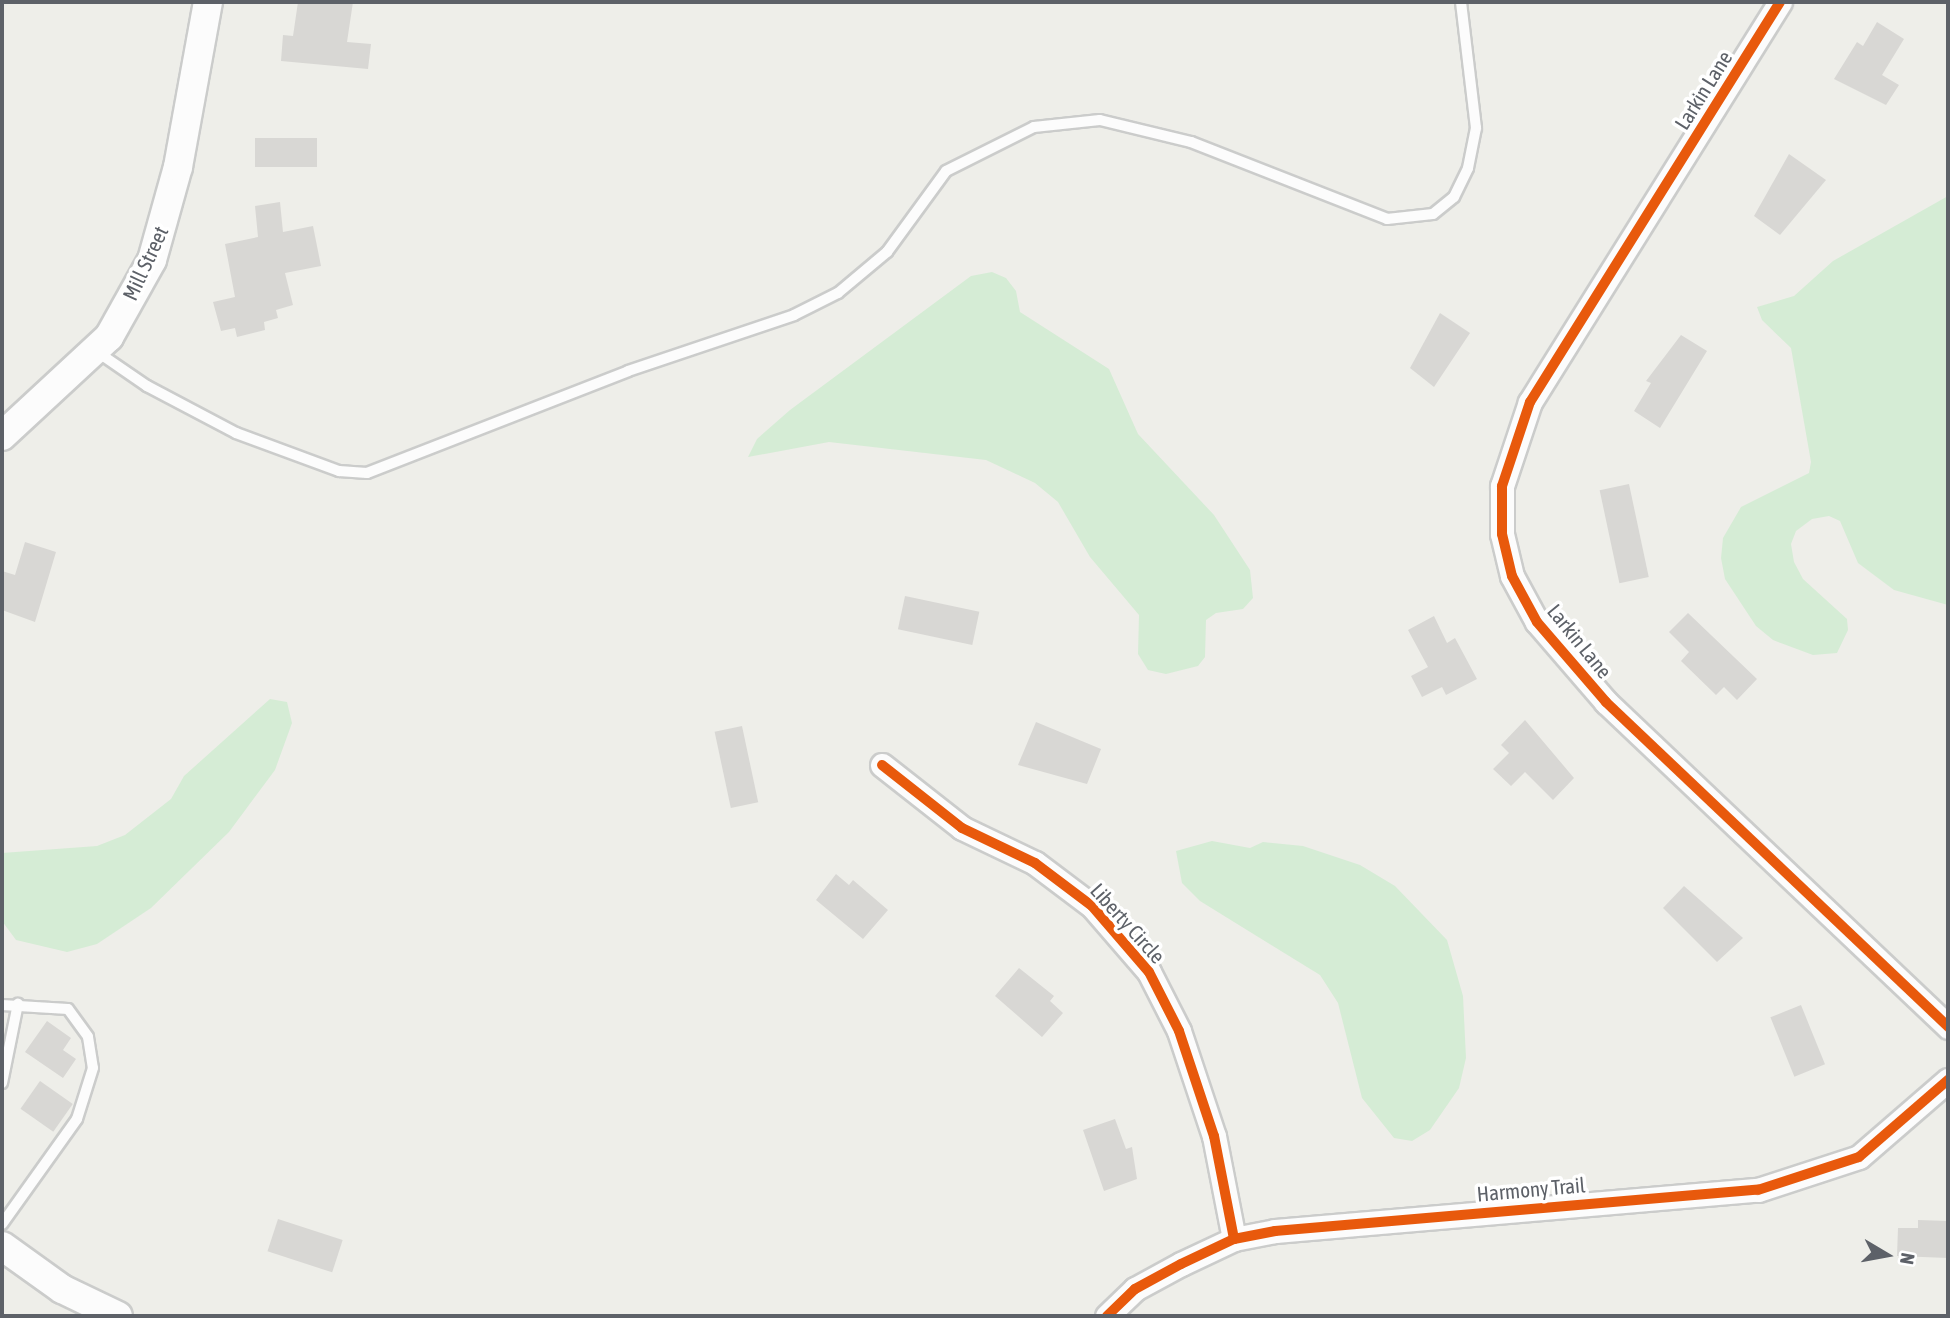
<!DOCTYPE html>
<style>
body{margin:0}
#map{position:relative;width:1950px;height:1318px;overflow:hidden;background:#eeeee9;font-family:"Asap Condensed",sans-serif}
div>[style]{position:absolute}
.green>*{inset:0;background:#d5ecd5}
.building>*{inset:0;background:#d8d7d4;transform-origin:0 0}
.roads{filter:drop-shadow(2px 0 #cbcccb) drop-shadow(-2px 0 #cbcccb) drop-shadow(0 2px #cbcccb) drop-shadow(0 -2px #cbcccb)}
.service>*{height:10px;margin:-5px;padding:0 5px;transform-origin:5px;border-radius:5px;background:#fcfcfc}
.minor>*{height:23px;margin:-11.5px;padding:0 11.5px;transform-origin:11.5px;border-radius:11.5px;background:#fcfcfc}
.tertiary>*{height:28px;margin:-14px;padding:0 14px;transform-origin:14px;border-radius:14px;background:#fcfcfc}
.cycleway>*{height:10px;margin:-5px;padding:0 5px;transform-origin:5px;border-radius:5px;background:#e8590c}
span{translate:-50% -50%;white-space:nowrap;text-align:center;line-height:1.15;-webkit-text-stroke:7px #fff;paint-order:stroke}
.street-label{font-size:21px;color:#5d6168}
.frame{position:absolute;inset:0;border:4px solid #5d6168;pointer-events:none}
.north{position:absolute;left:1852px;top:1220px;width:70px;height:70px;-webkit-text-stroke:5px #fff;paint-order:stroke;rotate:100deg;font-size:19px;font-weight:700;line-height:28px;text-align:center;color:#5d6168}
.north::after{content:'';display:block;margin:auto;width:24px;height:32px;background:#5d6168;clip-path:polygon(50% 0,100% 100%,50% 72%,0 100%)}
</style>
<div id="map">
<div class="green">
<div style="clip-path:polygon(1948px 196px,1948px 605px,1894px 590px,1858px 563px,1840px 521px,1829px 516px,1812px 519px,1796px 531px,1791px 544px,1794px 562px,1803px 579px,1847px 619px,1848px 630px,1837px 653px,1813px 655px,1773px 640px,1756px 626px,1725px 579px,1721px 558px,1723px 538px,1741px 507px,1809px 473px,1811px 462px,1791px 348px,1762px 320px,1757px 307px,1794px 296px,1833px 261px)"></div>
<div style="clip-path:polygon(992px 272px,1006px 278px,1016px 291px,1020px 312px,1109px 369px,1138px 434px,1214px 515px,1250px 570px,1253px 598px,1243px 609px,1216px 613px,1206px 620px,1205px 657px,1198px 666px,1166px 674px,1148px 670px,1138px 654px,1139px 615px,1090px 557px,1058px 502px,1035px 483px,986px 460px,829px 442px,748px 457px,757px 439px,790px 410px,971px 276px)"></div>
<div style="clip-path:polygon(270px 699px,287px 702px,292px 723px,275px 770px,229px 832px,151px 908px,97px 944px,67px 952px,16px 940px,2px 921px,2px 853px,97px 846px,125px 835px,171px 799px,184px 776px)"></div>
<div style="clip-path:polygon(1212px 841px,1250px 848px,1263px 842px,1303px 846px,1360px 865px,1395px 886px,1447px 940px,1463px 996px,1466px 1058px,1459px 1088px,1430px 1130px,1412px 1141px,1394px 1138px,1362px 1098px,1338px 1003px,1320px 975px,1200px 901px,1182px 883px,1176px 851px)"></div>
</div>
<div class="building">
<div style="clip-path:polygon(298px 2px,353px 2px,347px 42px,371px 44px,368px 69px,281px 61px,283px 35px,293px 36px)"></div>
<div style="clip-path:polygon(1877px 22px,1904px 39px,1882px 75px,1899px 85px,1886px 105px,1834px 79px,1857px 42px,1863px 46px)"></div>
<div style="left:317px;top:138px;width:29px;height:62px;rotate:90deg"></div>
<div style="clip-path:polygon(1789px 154px,1826px 180px,1780px 235px,1754px 216px)"></div>
<div style="clip-path:polygon(280px 202px,283px 232px,313px 226px,321px 266px,285px 273px,293px 305px,276px 310px,278px 318px,264px 322px,265px 330px,237px 337px,235px 328px,221px 331px,213px 302px,235px 297px,225px 244px,258px 237px,255px 206px)"></div>
<div style="clip-path:polygon(1440px 313px,1470px 333px,1434px 387px,1410px 368px)"></div>
<div style="clip-path:polygon(1681px 335px,1707px 351px,1660px 428px,1634px 411px,1651px 383px,1646px 381px)"></div>
<div style="left:1629px;top:484px;width:95px;height:30px;rotate:78deg"></div>
<div style="clip-path:polygon(25px 542px,56px 552px,35px 622px,2px 610px,2px 571px,15px 575px)"></div>
<div style="left:905px;top:596px;width:76px;height:34px;rotate:12deg"></div>
<div style="clip-path:polygon(1688px 613px,1757px 679px,1737px 700px,1724px 687px,1716px 695px,1681px 661px,1689px 652px,1669px 632px)"></div>
<div style="clip-path:polygon(1434px 616px,1447px 643px,1455px 638px,1477px 679px,1446px 695px,1442px 687px,1422px 697px,1411px 676px,1428px 667px,1408px 630px)"></div>
<div style="clip-path:polygon(1525px 720px,1574px 778px,1553px 800px,1525px 772px,1511px 786px,1493px 769px,1509px 753px,1501px 745px)"></div>
<div style="clip-path:polygon(1036px 722px,1101px 749px,1087px 784px,1018px 765px)"></div>
<div style="left:742px;top:726px;width:78px;height:28px;rotate:78deg"></div>
<div style="clip-path:polygon(836px 874px,849px 885px,853px 880px,888px 910px,863px 939px,816px 900px)"></div>
<div style="clip-path:polygon(1684px 886px,1743px 938px,1717px 962px,1663px 908px)"></div>
<div style="clip-path:polygon(1019px 968px,1054px 996px,1050px 1001px,1063px 1013px,1042px 1037px,995px 996px)"></div>
<div style="left:1801px;top:1005px;width:64px;height:33px;rotate:68deg"></div>
<div style="clip-path:polygon(47px 1021px,71px 1038px,63px 1050px,76px 1059px,63px 1078px,25px 1052px)"></div>
<div style="left:40px;top:1081px;width:40px;height:34px;rotate:35deg"></div>
<div style="clip-path:polygon(1115px 1119px,1126px 1149px,1132px 1147px,1137px 1179px,1104px 1191px,1083px 1130px)"></div>
<div style="left:278px;top:1219px;width:68px;height:34px;rotate:18deg"></div>
<div style="clip-path:polygon(1918px 1220px,1948px 1221px,1948px 1258px,1897px 1256px,1898px 1228px,1918px 1228px)"></div>
</div>
<div class="roads">
<div class="service">
<div style="left:96px;top:351px;width:62px;rotate:34.5deg"></div>
<div style="left:147px;top:386px;width:101px;rotate:27.8deg"></div>
<div style="left:236px;top:433px;width:110px;rotate:20.3deg"></div>
<div style="left:339px;top:471px;width:28px;rotate:4deg"></div>
<div style="left:367px;top:473px;width:280px;rotate:-21.3deg"></div>
<div style="left:628px;top:371px;width:175px;rotate:-18.6deg"></div>
<div style="left:794px;top:315px;width:49px;rotate:-26.6deg"></div>
<div style="left:838px;top:293px;width:64px;rotate:-39.9deg"></div>
<div style="left:887px;top:252px;width:100px;rotate:-53.9deg"></div>
<div style="left:946px;top:171px;width:98px;rotate:-26.6deg"></div>
<div style="left:1034px;top:127px;width:66px;rotate:-6.1deg"></div>
<div style="left:1100px;top:120px;width:94px;rotate:13.6deg"></div>
<div style="left:1191px;top:142px;width:211px;rotate:21.4deg"></div>
<div style="left:1387px;top:219px;width:46px;rotate:-6.2deg"></div>
<div style="left:1433px;top:214px;width:27px;rotate:-39deg"></div>
<div style="left:1454px;top:197px;width:32px;rotate:-64deg"></div>
<div style="left:1468px;top:168px;width:41px;rotate:-78.7deg"></div>
<div style="left:1476px;top:128px;width:127px;rotate:-96.8deg"></div>
<div style="left:2px;top:1005px;width:66px;rotate:3.5deg"></div>
<div style="left:68px;top:1009px;width:34px;rotate:54deg"></div>
<div style="left:88px;top:1037px;width:31px;rotate:81deg"></div>
<div style="left:93px;top:1068px;width:53px;rotate:107.4deg"></div>
<div style="left:77px;top:1119px;width:129px;rotate:125.5deg"></div>
<div style="left:2px;top:1083px;width:81px;rotate:-78.6deg"></div>
</div>
<div class="minor">
<div style="left:1780px;top:2px;width:472px;rotate:122deg"></div>
<div style="left:1530px;top:402px;width:89px;rotate:108.4deg"></div>
<div style="left:1502px;top:486px;width:48px;rotate:90deg"></div>
<div style="left:1502px;top:534px;width:43px;rotate:76.6deg"></div>
<div style="left:1512px;top:576px;width:52px;rotate:61.5deg"></div>
<div style="left:1537px;top:622px;width:106px;rotate:49.2deg"></div>
<div style="left:1606px;top:702px;width:472px;rotate:43.5deg"></div>
<div style="left:882px;top:765px;width:102px;rotate:38.2deg"></div>
<div style="left:962px;top:828px;width:81px;rotate:25.6deg"></div>
<div style="left:1035px;top:863px;width:71px;rotate:37deg"></div>
<div style="left:1092px;top:906px;width:87px;rotate:49.2deg"></div>
<div style="left:1149px;top:972px;width:66px;rotate:63deg"></div>
<div style="left:1179px;top:1031px;width:111px;rotate:71.6deg"></div>
<div style="left:1214px;top:1136px;width:105px;rotate:79deg"></div>
<div style="left:1107px;top:1316px;width:39px;rotate:-44deg"></div>
<div style="left:1135px;top:1289px;width:52px;rotate:-28.5deg"></div>
<div style="left:1181px;top:1264px;width:59px;rotate:-25.3deg"></div>
<div style="left:1234px;top:1239px;width:42px;rotate:-11deg"></div>
<div style="left:1275px;top:1231px;width:485px;rotate:-4.9deg"></div>
<div style="left:1758px;top:1190px;width:106px;rotate:-18.1deg"></div>
<div style="left:1859px;top:1157px;width:118px;rotate:-40.9deg"></div>
</div>
<div class="tertiary">
<div style="left:2px;top:436px;width:146px;rotate:-42.8deg"></div>
<div style="left:109px;top:337px;width:88px;rotate:-60.8deg"></div>
<div style="left:152px;top:260px;width:97px;rotate:-74.4deg"></div>
<div style="left:178px;top:167px;width:168px;rotate:-79.7deg"></div>
<div style="left:2px;top:1246px;width:74px;rotate:35.6deg"></div>
<div style="left:62px;top:1289px;width:62px;rotate:25.7deg"></div>
</div>
</div>
<div class="cycleway">
<div style="left:1780px;top:2px;width:472px;rotate:122deg"></div>
<div style="left:1530px;top:402px;width:89px;rotate:108.4deg"></div>
<div style="left:1502px;top:486px;width:48px;rotate:90deg"></div>
<div style="left:1502px;top:534px;width:43px;rotate:76.6deg"></div>
<div style="left:1512px;top:576px;width:52px;rotate:61.5deg"></div>
<div style="left:1537px;top:622px;width:106px;rotate:49.2deg"></div>
<div style="left:1606px;top:702px;width:472px;rotate:43.5deg"></div>
<div style="left:882px;top:765px;width:102px;rotate:38.2deg"></div>
<div style="left:962px;top:828px;width:81px;rotate:25.6deg"></div>
<div style="left:1035px;top:863px;width:71px;rotate:37deg"></div>
<div style="left:1092px;top:906px;width:87px;rotate:49.2deg"></div>
<div style="left:1149px;top:972px;width:66px;rotate:63deg"></div>
<div style="left:1179px;top:1031px;width:111px;rotate:71.6deg"></div>
<div style="left:1214px;top:1136px;width:105px;rotate:79deg"></div>
<div style="left:1107px;top:1316px;width:39px;rotate:-44deg"></div>
<div style="left:1135px;top:1289px;width:52px;rotate:-28.5deg"></div>
<div style="left:1181px;top:1264px;width:59px;rotate:-25.3deg"></div>
<div style="left:1234px;top:1239px;width:42px;rotate:-11deg"></div>
<div style="left:1275px;top:1231px;width:485px;rotate:-4.9deg"></div>
<div style="left:1758px;top:1190px;width:106px;rotate:-18.1deg"></div>
<div style="left:1859px;top:1157px;width:118px;rotate:-40.9deg"></div>
</div>
<div class="street-label">
<span style="left:1703px;top:90px;rotate:-58deg">Larkin Lane</span>
<span style="left:145px;top:263px;rotate:-65deg">Mill Street</span>
<span style="left:1580px;top:641px;rotate:51deg">Larkin Lane</span>
<span style="left:1128px;top:923px;rotate:48deg">Liberty Circle</span>
<span style="left:1531px;top:1189px;rotate:-5deg">Harmony Trail</span>
</div>
<div class="frame"></div>
<div class="north">N</div>
</div>
